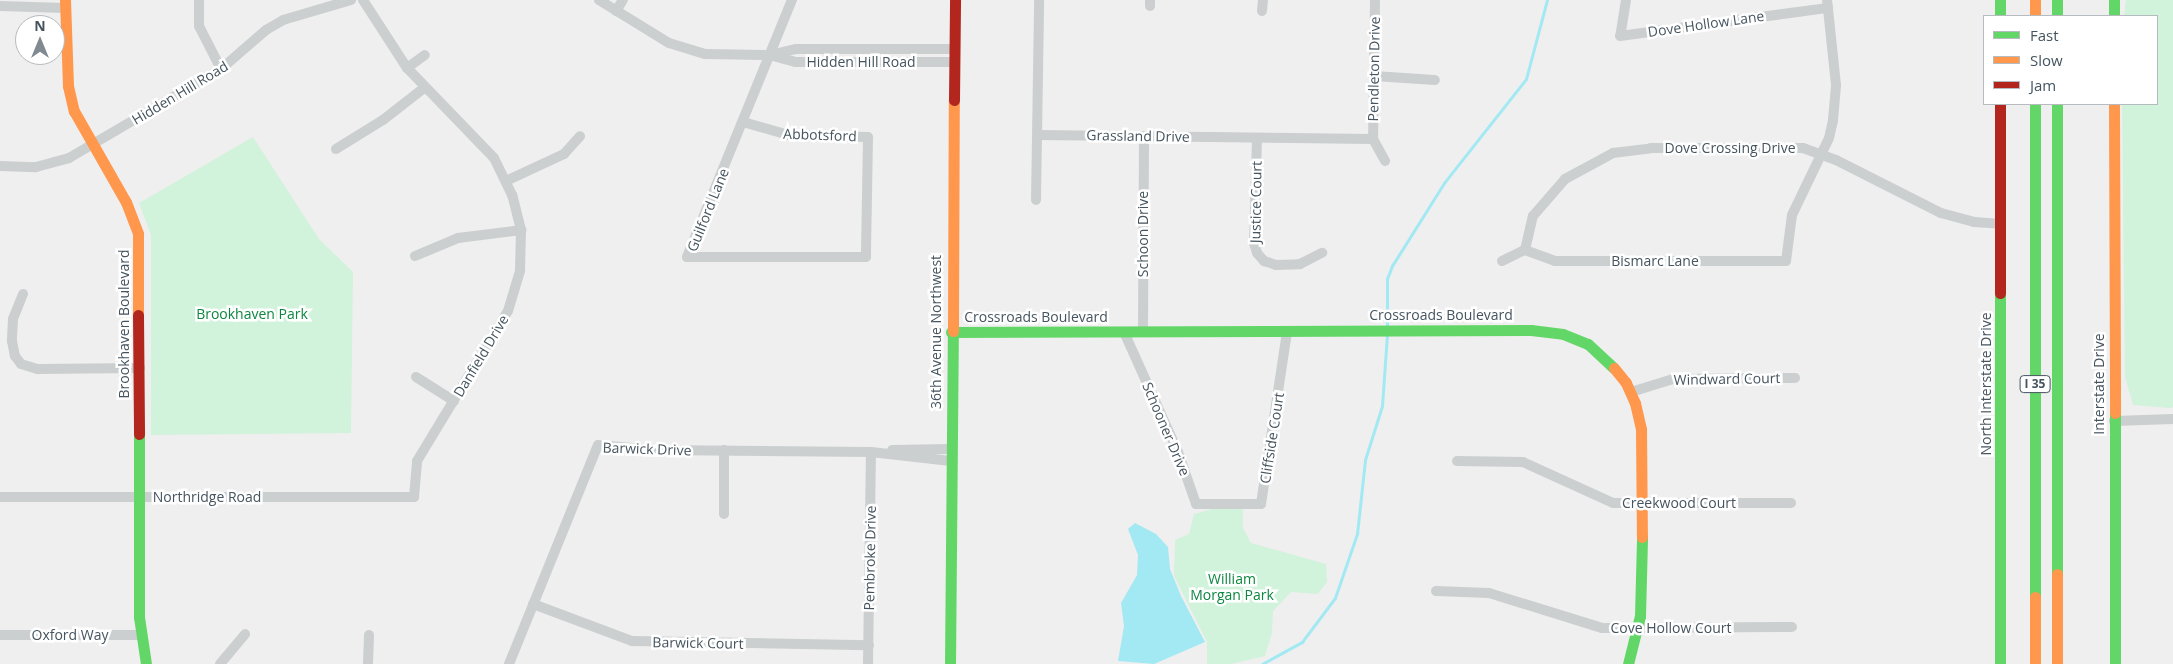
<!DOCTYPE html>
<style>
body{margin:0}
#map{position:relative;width:2173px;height:664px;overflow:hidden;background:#f0efef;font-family:"Open Sans",sans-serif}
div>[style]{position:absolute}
.green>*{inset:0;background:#d1f2db}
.water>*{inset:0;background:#a2e9f3}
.stream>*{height:2.5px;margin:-1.25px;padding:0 1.25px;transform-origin:1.25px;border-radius:1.25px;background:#a2e9f3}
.street>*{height:10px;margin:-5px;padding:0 5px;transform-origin:5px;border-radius:5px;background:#cbcfd0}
.fast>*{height:11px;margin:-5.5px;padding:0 5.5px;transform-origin:5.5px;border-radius:5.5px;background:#63d668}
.slow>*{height:11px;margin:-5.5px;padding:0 5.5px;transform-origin:5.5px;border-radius:5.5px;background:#ff974d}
.jam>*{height:11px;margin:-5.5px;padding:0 5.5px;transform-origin:5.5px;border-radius:5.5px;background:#b3261e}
span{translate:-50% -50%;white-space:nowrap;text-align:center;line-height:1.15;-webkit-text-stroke:5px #fff;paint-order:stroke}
.shield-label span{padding:1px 4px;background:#fff;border:1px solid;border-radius:4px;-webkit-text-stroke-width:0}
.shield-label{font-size:12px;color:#45545e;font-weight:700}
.street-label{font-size:14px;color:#45545e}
.park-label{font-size:14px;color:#0d8740}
.legend{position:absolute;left:1983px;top:15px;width:175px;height:90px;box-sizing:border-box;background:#fff;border:1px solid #b5bbbf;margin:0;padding:6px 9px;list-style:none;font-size:15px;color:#45545e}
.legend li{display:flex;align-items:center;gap:10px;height:25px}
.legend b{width:25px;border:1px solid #b5bbbf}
.north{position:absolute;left:15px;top:15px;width:50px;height:50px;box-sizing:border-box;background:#fff;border:1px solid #b5bbbf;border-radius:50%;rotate:0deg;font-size:14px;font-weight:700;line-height:20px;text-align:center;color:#45545e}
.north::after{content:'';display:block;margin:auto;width:18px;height:22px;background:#818a91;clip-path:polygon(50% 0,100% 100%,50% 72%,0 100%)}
</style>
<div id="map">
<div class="green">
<div style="clip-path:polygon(2126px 0,2173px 0,2173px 407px,2170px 408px,2133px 405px,2125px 377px,2122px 104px,2157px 104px,2157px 16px,2124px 16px)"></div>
<div style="clip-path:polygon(253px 137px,319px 239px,353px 272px,351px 433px,151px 435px,151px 235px,139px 203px)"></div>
<div style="clip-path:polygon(1212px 509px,1243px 509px,1243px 528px,1251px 543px,1326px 564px,1327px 582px,1318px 594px,1291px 592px,1273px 611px,1272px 633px,1265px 656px,1231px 664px,1207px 664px,1207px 642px,1174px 576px,1175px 540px,1189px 534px,1194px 514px)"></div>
</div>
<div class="water">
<div style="clip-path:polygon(1135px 523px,1156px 534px,1168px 547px,1170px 569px,1181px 596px,1205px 642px,1154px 664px,1118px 661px,1124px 626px,1121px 603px,1137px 575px,1138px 555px,1128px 529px)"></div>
</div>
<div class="stream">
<div style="left:1387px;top:325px;width:46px;rotate:-90deg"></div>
<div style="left:1387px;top:279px;width:14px;rotate:-69deg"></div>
<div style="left:1392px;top:266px;width:98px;rotate:-57.9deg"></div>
<div style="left:1444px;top:183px;width:132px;rotate:-51.7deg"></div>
<div style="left:1526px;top:79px;width:82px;rotate:-75.1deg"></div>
<div style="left:1262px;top:664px;width:46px;rotate:-28.8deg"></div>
<div style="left:1302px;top:642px;width:55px;rotate:-53.1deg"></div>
<div style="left:1335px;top:598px;width:68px;rotate:-71deg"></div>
<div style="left:1357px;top:534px;width:74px;rotate:-83.8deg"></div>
<div style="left:1365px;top:460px;width:57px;rotate:-72.5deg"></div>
<div style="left:1382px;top:406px;width:71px;rotate:-86deg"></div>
</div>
<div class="street">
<div style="left:199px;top:0;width:26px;rotate:90deg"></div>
<div style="left:199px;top:26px;width:48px;rotate:62.9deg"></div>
<div style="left:599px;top:0;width:82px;rotate:31.6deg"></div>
<div style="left:669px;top:43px;width:38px;rotate:17deg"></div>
<div style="left:705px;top:54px;width:65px;rotate:0.9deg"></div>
<div style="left:770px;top:55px;width:27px;rotate:-13deg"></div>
<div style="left:796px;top:49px;width:157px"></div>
<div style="left:1375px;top:0;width:139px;rotate:90.8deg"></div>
<div style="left:1373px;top:139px;width:25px;rotate:61deg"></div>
<div style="left:1626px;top:0;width:36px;rotate:99deg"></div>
<div style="left:1620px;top:36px;width:210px;rotate:-7.7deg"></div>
<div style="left:0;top:6px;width:65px;rotate:1.8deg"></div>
<div style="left:1150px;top:6px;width:6px;rotate:-90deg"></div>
<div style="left:616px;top:11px;width:13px;rotate:-58deg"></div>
<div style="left:1262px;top:11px;width:11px;rotate:-85deg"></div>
<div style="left:773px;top:56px;width:23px;rotate:15deg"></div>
<div style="left:795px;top:62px;width:158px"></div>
<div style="left:407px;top:68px;width:22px;rotate:-36deg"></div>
<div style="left:1374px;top:76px;width:61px;rotate:3.8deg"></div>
<div style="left:743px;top:122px;width:48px;rotate:15.8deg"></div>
<div style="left:789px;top:135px;width:79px;rotate:1.5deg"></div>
<div style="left:868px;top:137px;width:120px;rotate:91deg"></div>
<div style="left:866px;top:257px;width:179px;rotate:180deg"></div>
<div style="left:687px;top:257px;width:278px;rotate:-67.8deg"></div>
<div style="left:1038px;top:135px;width:335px;rotate:0.7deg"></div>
<div style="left:1257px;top:138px;width:105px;rotate:91.6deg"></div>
<div style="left:1254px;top:243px;width:10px;rotate:73deg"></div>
<div style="left:1257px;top:253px;width:11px;rotate:49deg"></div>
<div style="left:1264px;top:261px;width:13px;rotate:18deg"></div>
<div style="left:1276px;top:265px;width:24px;rotate:-2deg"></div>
<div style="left:1300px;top:264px;width:25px;rotate:-27deg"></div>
<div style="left:336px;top:149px;width:55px;rotate:-31.7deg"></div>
<div style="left:383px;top:120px;width:52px;rotate:-38deg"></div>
<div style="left:0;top:166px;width:36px;rotate:2deg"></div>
<div style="left:36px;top:167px;width:34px;rotate:-15deg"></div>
<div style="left:69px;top:158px;width:176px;rotate:-30.4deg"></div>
<div style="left:221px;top:69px;width:60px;rotate:-40.9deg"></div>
<div style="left:266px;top:30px;width:20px;rotate:-30deg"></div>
<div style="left:283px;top:20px;width:71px;rotate:-16.4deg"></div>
<div style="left:506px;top:181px;width:64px;rotate:-25deg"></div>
<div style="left:564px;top:154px;width:24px;rotate:-48deg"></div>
<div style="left:1036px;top:200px;width:200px;rotate:-89.1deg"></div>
<div style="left:1525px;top:250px;width:35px;rotate:-77deg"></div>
<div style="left:1533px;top:216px;width:49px;rotate:-49.1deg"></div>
<div style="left:1565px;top:179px;width:55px;rotate:-28.4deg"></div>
<div style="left:1613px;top:153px;width:38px;rotate:-7deg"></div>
<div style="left:1651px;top:148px;width:152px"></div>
<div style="left:1803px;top:148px;width:35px;rotate:20deg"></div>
<div style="left:1836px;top:160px;width:118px;rotate:26.8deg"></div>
<div style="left:1941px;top:213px;width:34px;rotate:15deg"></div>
<div style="left:1974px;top:222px;width:27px;rotate:4deg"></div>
<div style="left:1525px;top:250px;width:32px;rotate:20deg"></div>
<div style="left:1555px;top:261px;width:231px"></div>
<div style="left:1786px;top:261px;width:46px;rotate:-82.6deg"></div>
<div style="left:1792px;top:215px;width:85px;rotate:-64.3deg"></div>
<div style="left:1829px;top:138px;width:18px;rotate:-77deg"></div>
<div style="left:1833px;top:120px;width:35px;rotate:-85deg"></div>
<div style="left:1836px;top:85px;width:85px;rotate:-96deg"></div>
<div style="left:415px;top:256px;width:47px;rotate:-22.7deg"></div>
<div style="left:458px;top:238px;width:64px;rotate:-7.2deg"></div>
<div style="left:1502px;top:261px;width:25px;rotate:-26deg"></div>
<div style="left:23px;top:294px;width:27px;rotate:112deg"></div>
<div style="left:13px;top:319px;width:22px;rotate:93deg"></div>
<div style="left:12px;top:341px;width:15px;rotate:79deg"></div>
<div style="left:15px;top:356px;width:10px;rotate:53deg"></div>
<div style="left:21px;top:364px;width:17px;rotate:17deg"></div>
<div style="left:37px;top:369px;width:103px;rotate:-0.6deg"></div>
<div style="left:1124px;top:332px;width:132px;rotate:65.8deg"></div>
<div style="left:1178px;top:452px;width:55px;rotate:70.9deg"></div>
<div style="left:1196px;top:504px;width:65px"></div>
<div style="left:1261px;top:504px;width:174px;rotate:-81.4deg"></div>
<div style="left:1143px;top:332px;width:196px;rotate:-89.7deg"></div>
<div style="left:416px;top:377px;width:45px;rotate:32.3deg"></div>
<div style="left:1631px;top:392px;width:44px;rotate:-17.2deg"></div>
<div style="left:1673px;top:379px;width:122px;rotate:-0.5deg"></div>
<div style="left:2114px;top:421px;width:59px;rotate:-1.9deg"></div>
<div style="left:892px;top:450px;width:58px;rotate:-1deg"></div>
<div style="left:1457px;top:461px;width:66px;rotate:0.9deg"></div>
<div style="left:1523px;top:462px;width:99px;rotate:24.5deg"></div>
<div style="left:1613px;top:503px;width:178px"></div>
<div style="left:0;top:497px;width:414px"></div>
<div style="left:414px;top:497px;width:36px;rotate:-85deg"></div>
<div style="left:417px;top:461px;width:175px;rotate:-58.8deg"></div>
<div style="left:508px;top:311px;width:42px;rotate:-73.3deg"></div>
<div style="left:520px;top:271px;width:41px;rotate:-88.6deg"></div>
<div style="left:521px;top:230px;width:36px;rotate:-104deg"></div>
<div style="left:512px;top:195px;width:41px;rotate:-115.9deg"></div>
<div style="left:494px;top:158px;width:125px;rotate:-134deg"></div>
<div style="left:407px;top:68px;width:81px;rotate:-122.9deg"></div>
<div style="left:724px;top:514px;width:64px;rotate:-90deg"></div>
<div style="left:1436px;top:591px;width:53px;rotate:2.2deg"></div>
<div style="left:1489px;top:593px;width:118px;rotate:17.2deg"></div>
<div style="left:1602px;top:628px;width:190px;rotate:-0.3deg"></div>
<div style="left:533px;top:604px;width:106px;rotate:20.5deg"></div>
<div style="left:632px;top:641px;width:237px;rotate:1deg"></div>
<div style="left:0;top:635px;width:140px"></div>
<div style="left:220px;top:664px;width:39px;rotate:-50deg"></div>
<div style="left:368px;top:664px;width:29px;rotate:-88deg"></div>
<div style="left:509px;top:664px;width:236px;rotate:-67.9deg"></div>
<div style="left:598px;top:445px;width:58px;rotate:4.9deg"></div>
<div style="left:656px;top:450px;width:215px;rotate:0.5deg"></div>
<div style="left:871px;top:452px;width:80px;rotate:6.5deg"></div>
<div style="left:868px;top:664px;width:212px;rotate:-89.2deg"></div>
</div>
<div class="fast">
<div style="left:2000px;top:0;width:16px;rotate:90deg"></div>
<div style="left:2057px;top:0;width:16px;rotate:90deg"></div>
<div style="left:2114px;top:0;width:16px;rotate:90deg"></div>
<div style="left:2035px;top:104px;width:493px;rotate:90deg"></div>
<div style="left:2057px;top:104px;width:470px;rotate:90deg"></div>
<div style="left:2000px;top:293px;width:371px;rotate:90deg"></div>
<div style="left:951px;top:332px;width:580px;rotate:-0.2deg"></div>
<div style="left:1531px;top:330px;width:32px;rotate:7deg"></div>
<div style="left:1563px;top:334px;width:27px;rotate:22deg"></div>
<div style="left:1588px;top:344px;width:35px;rotate:43deg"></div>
<div style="left:2115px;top:413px;width:251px;rotate:90deg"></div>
<div style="left:139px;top:434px;width:183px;rotate:90deg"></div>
<div style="left:139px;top:617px;width:48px;rotate:81.5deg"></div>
<div style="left:950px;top:664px;width:333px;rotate:-89.5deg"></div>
<div style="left:1628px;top:664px;width:49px;rotate:-76deg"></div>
<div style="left:1640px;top:616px;width:79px;rotate:-88.5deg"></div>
</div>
<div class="slow">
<div style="left:65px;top:0;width:86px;rotate:88deg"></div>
<div style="left:68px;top:86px;width:26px;rotate:77deg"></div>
<div style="left:74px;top:111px;width:105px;rotate:60.3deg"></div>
<div style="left:126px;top:202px;width:34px;rotate:69deg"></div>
<div style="left:138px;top:234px;width:81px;rotate:90deg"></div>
<div style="left:2035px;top:0;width:16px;rotate:90deg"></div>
<div style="left:2114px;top:104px;width:309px;rotate:89.8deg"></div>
<div style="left:953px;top:331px;width:231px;rotate:-89.8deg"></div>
<div style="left:1614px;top:368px;width:19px;rotate:51deg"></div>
<div style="left:1626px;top:383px;width:22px;rotate:66deg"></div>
<div style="left:1635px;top:403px;width:27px;rotate:77deg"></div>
<div style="left:1641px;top:429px;width:108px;rotate:89.5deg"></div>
<div style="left:2057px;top:574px;width:90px;rotate:90deg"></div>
<div style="left:2035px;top:597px;width:67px;rotate:90deg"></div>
</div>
<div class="jam">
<div style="left:954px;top:100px;width:100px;rotate:-89.4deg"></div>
<div style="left:2000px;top:104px;width:189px;rotate:90deg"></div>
<div style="left:138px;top:315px;width:119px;rotate:89.5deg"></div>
</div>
<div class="shield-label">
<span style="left:2035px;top:384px">I 35</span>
</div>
<div class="street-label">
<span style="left:1706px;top:24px;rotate:-8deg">Dove Hollow Lane</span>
<span style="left:861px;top:62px">Hidden Hill Road</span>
<span style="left:1374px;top:69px;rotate:-89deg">Pendleton Drive</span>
<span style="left:180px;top:93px;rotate:-31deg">Hidden Hill Road</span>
<span style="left:820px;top:135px;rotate:2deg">Abbotsford</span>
<span style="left:1138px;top:136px;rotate:1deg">Grassland Drive</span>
<span style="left:1730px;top:148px">Dove Crossing Drive</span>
<span style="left:1256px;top:202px;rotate:-89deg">Justice Court</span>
<span style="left:708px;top:210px;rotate:-68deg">Guilford Lane</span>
<span style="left:1143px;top:234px;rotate:-90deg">Schoon Drive</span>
<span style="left:1655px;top:261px">Bismarc Lane</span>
<span style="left:1441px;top:315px">Crossroads Boulevard</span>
<span style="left:1036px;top:317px">Crossroads Boulevard</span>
<span style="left:124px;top:324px;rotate:-90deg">Brookhaven Boulevard</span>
<span style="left:936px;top:332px;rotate:-90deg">36th Avenue Northwest</span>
<span style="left:481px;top:356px;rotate:-59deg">Danfield Drive</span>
<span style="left:1727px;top:379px;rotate:-1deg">Windward Court</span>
<span style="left:1986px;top:384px;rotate:-90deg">North Interstate Drive</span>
<span style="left:2099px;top:384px;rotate:-90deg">Interstate Drive</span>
<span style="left:1166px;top:429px;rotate:67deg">Schooner Drive</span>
<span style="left:1272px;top:438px;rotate:-81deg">Cliffside Court</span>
<span style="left:647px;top:449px;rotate:2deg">Barwick Drive</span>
<span style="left:207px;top:497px">Northridge Road</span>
<span style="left:1679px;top:503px">Creekwood Court</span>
<span style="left:870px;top:558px;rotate:-89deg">Pembroke Drive</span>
<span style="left:1671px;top:628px">Cove Hollow Court</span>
<span style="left:70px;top:635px">Oxford Way</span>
<span style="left:698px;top:643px;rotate:1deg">Barwick Court</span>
</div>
<div class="park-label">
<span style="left:252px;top:314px">Brookhaven Park</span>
<span style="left:1232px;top:587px">William<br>Morgan Park</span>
</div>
<ul class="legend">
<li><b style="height:6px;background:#63d668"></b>Fast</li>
<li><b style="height:6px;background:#ff974d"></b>Slow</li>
<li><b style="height:6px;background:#b3261e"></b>Jam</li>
</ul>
<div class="north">N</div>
</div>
